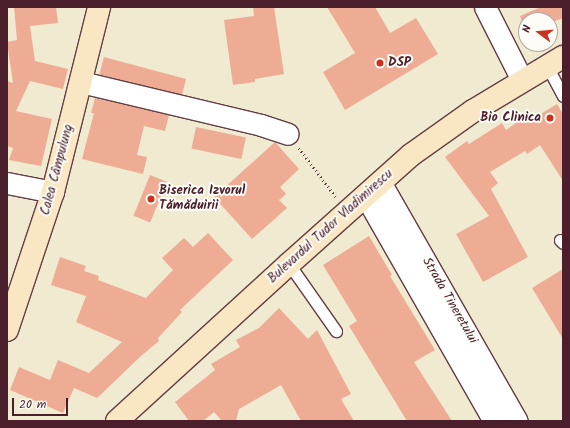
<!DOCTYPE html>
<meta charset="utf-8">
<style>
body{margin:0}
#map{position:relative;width:570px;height:428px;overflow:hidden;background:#efead0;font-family:Kalam,sans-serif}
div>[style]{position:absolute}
.building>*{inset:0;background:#efac94;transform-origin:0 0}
.path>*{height:2.5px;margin-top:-1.25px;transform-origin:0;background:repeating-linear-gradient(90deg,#633d44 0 1px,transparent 0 4px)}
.roads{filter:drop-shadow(1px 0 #633d44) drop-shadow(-1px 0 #633d44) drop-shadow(0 1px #633d44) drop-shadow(0 -1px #633d44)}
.lane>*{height:11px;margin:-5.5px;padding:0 5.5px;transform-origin:5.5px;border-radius:5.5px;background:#fff}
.street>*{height:21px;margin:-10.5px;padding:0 10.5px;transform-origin:10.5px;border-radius:10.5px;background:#fff}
.secondary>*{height:22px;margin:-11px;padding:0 11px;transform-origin:11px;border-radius:11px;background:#f9e7c3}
.dots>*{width:11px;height:11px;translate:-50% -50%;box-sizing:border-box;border:2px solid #fdfcf7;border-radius:50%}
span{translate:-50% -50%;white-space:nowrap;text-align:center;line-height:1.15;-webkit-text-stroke:4px #fdfcf7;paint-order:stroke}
.poi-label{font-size:13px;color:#4a1f2b;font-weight:700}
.left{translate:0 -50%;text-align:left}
.right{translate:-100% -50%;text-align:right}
.street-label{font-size:13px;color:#4a1f2b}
.frame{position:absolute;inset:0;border:8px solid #4a1f2b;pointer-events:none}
.north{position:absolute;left:518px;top:12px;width:40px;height:40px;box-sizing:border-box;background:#fdfcf7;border:1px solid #b5a4a5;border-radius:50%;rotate:286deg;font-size:11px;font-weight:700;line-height:16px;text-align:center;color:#4a1f2b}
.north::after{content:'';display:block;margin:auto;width:14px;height:18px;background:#c8321e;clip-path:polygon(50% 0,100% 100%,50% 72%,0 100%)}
.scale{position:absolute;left:12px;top:398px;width:56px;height:18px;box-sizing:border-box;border:2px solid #4a1f2b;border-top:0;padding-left:5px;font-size:12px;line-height:14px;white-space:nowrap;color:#4a1f2b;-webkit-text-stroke:3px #fdfcf7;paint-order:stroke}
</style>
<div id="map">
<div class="building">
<div style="clip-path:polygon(14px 7px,56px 7px,58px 23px,30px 26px,35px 61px,68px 69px,63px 89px,30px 81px,16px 111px,52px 119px,41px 166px,9px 160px,13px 148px,7px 146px,7px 81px,13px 83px,7px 42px,17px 40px)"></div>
<div style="clip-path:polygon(253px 7px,274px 7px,284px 74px,255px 79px,255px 82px,233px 85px,224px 20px,254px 16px)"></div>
<div style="clip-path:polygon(327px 7px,375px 7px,390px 33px,416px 18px,438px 54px,345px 110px,323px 72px,355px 53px)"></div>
<div style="clip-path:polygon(541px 7px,563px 7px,563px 18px,550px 23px,550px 20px,526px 20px,526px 31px,520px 16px)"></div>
<div style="left:104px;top:57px;width:85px;height:18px;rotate:15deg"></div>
<div style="clip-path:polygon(95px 98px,169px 115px,165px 131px,144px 126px,137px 155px,147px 157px,143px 174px,82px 159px,94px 113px,91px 113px)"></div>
<div style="clip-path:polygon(557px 104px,563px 114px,563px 181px,540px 145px,527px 154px,525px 151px,490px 172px,498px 183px,491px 189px,528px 257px,483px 282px,456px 234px,489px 216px,445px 157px,467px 141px,469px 144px,502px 123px,506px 130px,526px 116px,526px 123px)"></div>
<div style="left:196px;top:127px;width:51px;height:22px;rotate:12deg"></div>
<div style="clip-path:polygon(275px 142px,299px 169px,280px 187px,286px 194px,279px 200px,287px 208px,252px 239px,214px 197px)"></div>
<div style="left:150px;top:175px;width:18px;height:44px;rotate:22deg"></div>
<div style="clip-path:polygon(208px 233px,233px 260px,180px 310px,182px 312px,158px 338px,159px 341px,141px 356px,97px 398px,74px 388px,63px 413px,10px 390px,19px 367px,50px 380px,58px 360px,89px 373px,122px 342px,76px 322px,86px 296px,51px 285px,60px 257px,86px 266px,84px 271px,99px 276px,98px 280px,146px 298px,173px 270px,162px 258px,184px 238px,193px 247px)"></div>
<div style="clip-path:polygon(369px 236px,392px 275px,390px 276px,435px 350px,414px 362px,452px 421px,407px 421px,349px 326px,357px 321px,323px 265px)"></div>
<div style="clip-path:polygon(563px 269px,563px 339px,532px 288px)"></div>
<div style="clip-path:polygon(279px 308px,308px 339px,317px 330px,351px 394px,341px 399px,354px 421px,301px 421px,281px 385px,239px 409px,236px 421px,222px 421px,214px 412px,203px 421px,189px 421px,175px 402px,215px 370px,211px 364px,240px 347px,236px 340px,259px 328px)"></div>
</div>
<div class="path">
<div style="left:299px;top:148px;width:61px;rotate:52.9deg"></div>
</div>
<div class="roads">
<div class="lane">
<div style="left:547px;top:66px;width:34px;rotate:62deg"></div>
<div style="left:560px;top:240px;width:4px;rotate:45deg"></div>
<div style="left:289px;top:264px;width:82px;rotate:55deg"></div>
</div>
<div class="street">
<div style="left:485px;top:7px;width:82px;rotate:63.1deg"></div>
<div style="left:81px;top:82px;width:185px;rotate:13.4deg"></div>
<div style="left:261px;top:125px;width:28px;rotate:18deg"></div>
<div style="left:380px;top:182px;width:275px;rotate:60.2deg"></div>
<div style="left:7px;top:183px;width:47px;rotate:11.1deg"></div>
<div style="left:365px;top:195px;width:260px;rotate:60.3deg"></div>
</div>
<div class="secondary">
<div style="left:7px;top:330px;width:145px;rotate:-71.6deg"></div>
<div style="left:53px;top:192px;width:191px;rotate:-76deg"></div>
<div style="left:117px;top:421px;width:233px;rotate:-42.4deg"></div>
<div style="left:289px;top:264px;width:164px;rotate:-41.8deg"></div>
<div style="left:411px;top:155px;width:76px;rotate:-35.4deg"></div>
<div style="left:473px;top:111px;width:105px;rotate:-31deg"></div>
</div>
</div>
<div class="dots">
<div style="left:380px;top:63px;background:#c8321e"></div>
<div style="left:550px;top:118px;background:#c8321e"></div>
<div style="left:151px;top:199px;background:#c8321e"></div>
</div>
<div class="poi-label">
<span class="left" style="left:388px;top:63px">DSP</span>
<span class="right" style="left:541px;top:118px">Bio Clinica</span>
<span class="left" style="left:159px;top:199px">Biserica Izvorul<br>Tămăduirii</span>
</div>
<div class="street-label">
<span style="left:58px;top:170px;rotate:-75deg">Calea Câmpulung</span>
<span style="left:331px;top:227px;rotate:-42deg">Bulevardul Tudor Vladimirescu</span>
<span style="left:449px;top:301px;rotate:60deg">Strada Tineretului</span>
</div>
<div class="frame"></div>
<div class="north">N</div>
<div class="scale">20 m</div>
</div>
